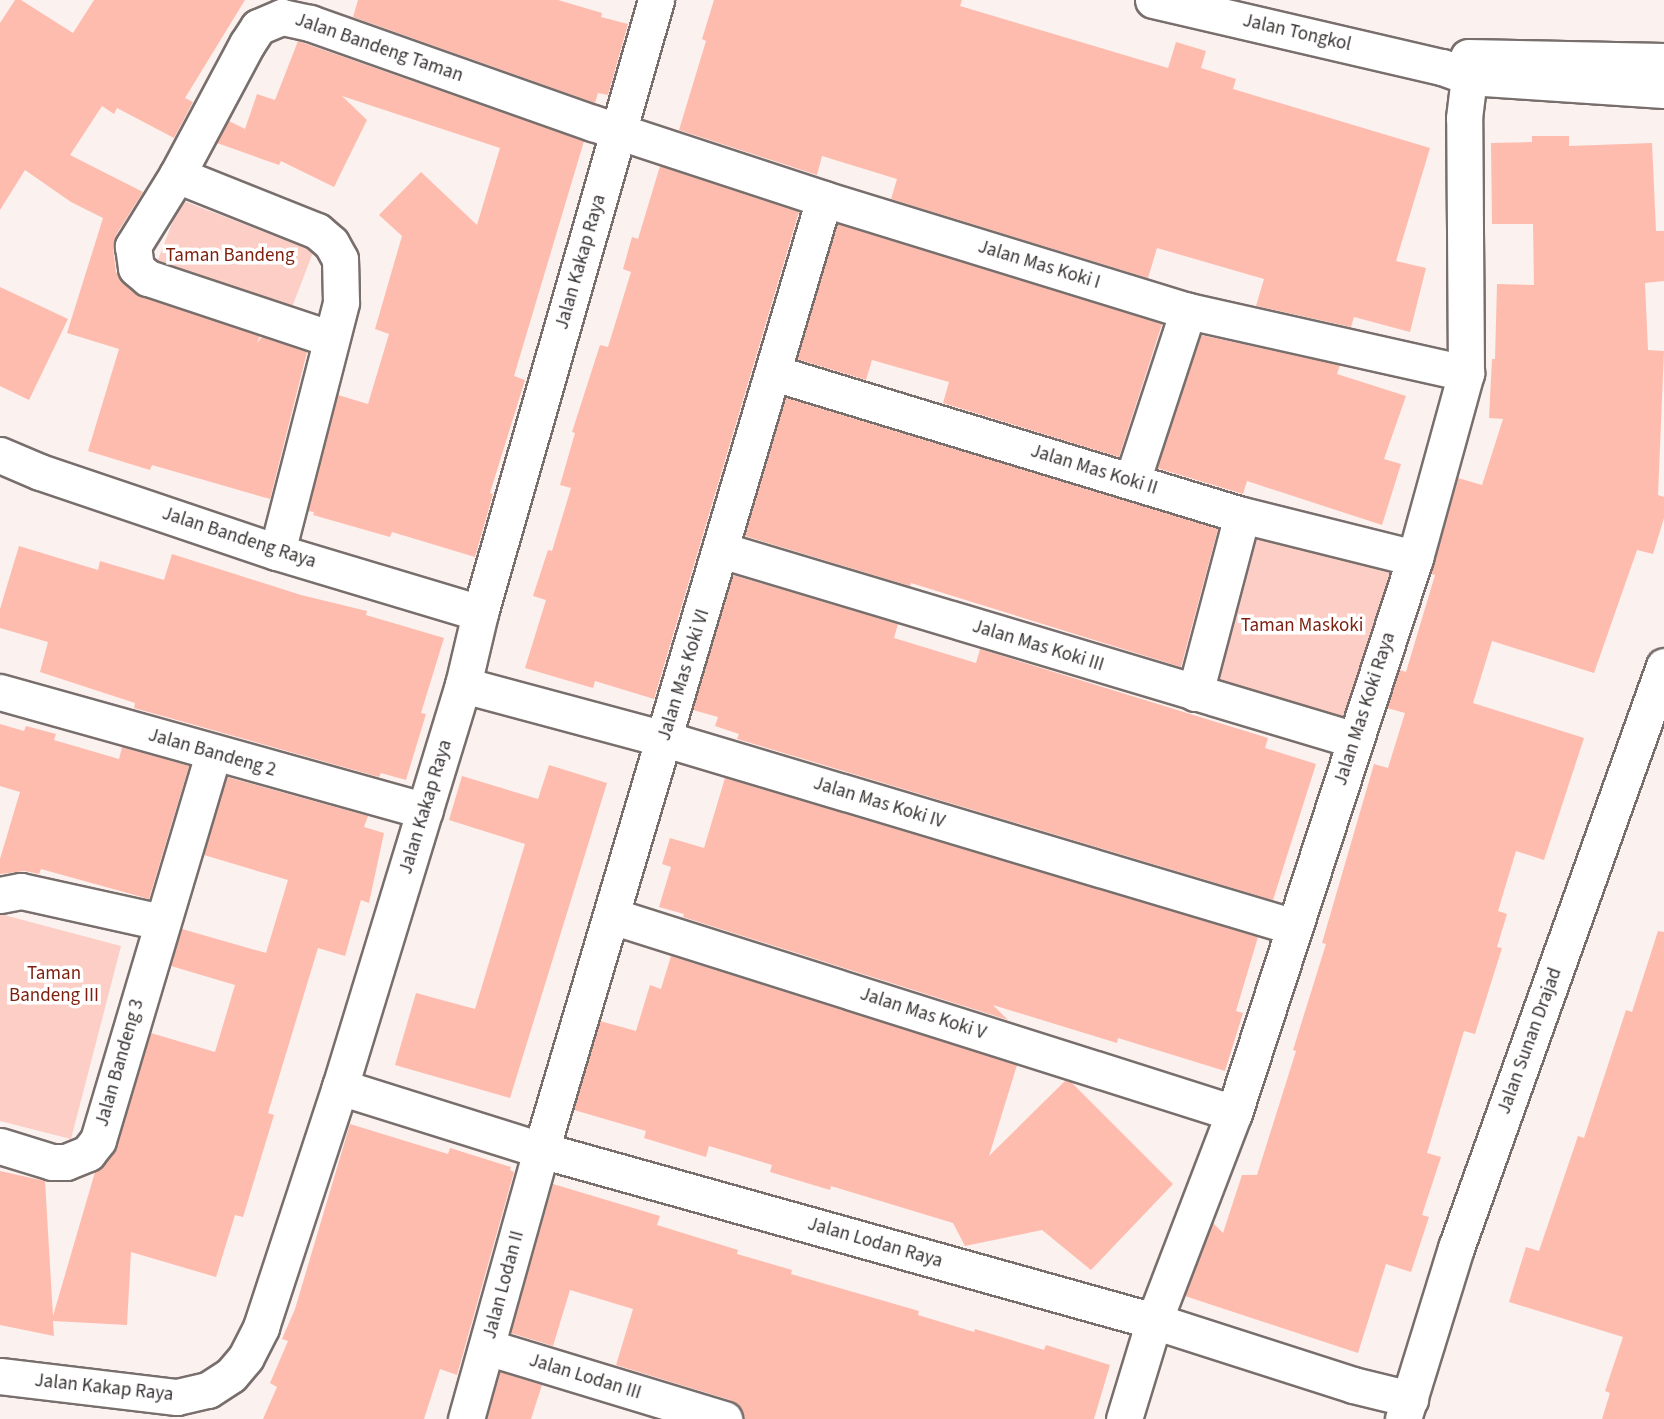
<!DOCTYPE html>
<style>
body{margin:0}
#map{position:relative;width:1664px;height:1419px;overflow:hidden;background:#fbf1ef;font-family:"Source Sans 3",sans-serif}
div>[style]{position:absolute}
.green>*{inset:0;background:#fccec5;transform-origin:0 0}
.building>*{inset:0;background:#febcae}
.roads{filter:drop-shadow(2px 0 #786f6d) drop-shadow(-2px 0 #786f6d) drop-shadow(0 2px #786f6d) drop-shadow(0 -2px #786f6d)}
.minor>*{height:35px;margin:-17.5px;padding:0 17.5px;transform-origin:17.5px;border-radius:17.5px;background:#fff}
span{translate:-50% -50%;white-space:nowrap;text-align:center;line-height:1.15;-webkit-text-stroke:7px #fff;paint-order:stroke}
.street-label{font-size:19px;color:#393534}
.park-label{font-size:19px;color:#7c1f0f}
</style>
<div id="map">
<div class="green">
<div style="left:181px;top:200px;width:142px;height:71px;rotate:21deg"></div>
<div style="left:1250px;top:525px;width:158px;height:169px;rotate:15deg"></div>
<div style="clip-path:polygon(0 914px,121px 946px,71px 1139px,0 1121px)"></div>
</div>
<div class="building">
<div style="clip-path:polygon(15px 0,21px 0,73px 33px,94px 0,245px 0,185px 98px,193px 102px,174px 138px,117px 108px,114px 114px,102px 106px,70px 155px,143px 192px,116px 235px,113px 248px,116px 272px,123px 283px,135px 293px,260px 336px,257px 343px,262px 337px,307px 352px,270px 499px,152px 465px,150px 470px,88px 451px,119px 349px,67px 333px,103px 218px,71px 202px,25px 170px,0 210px,0 23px)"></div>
<div style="clip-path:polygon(358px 0,558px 0,602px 13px,601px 17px,628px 24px,608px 95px,598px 93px,595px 103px,353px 17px)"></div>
<div style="clip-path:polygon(714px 0,962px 0,960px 6px,1168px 68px,1176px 42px,1206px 51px,1201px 68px,1236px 79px,1233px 89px,1430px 148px,1396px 261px,1426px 268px,1410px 332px,1354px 317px,1351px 327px,1256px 306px,1264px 279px,1157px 248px,1148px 278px,891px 199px,897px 179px,822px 156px,817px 175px,679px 130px,706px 41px,702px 39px)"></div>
<div style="clip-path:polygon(298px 41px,584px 141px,514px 376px,525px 380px,490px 493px,493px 494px,475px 557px,392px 532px,390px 537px,313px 515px,314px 512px,308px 511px,338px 395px,368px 404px,389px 334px,375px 329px,402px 236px,379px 215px,421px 172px,477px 225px,500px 148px,342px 96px,367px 120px,334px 187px,281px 161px,279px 165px,217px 143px,229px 121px,245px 129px,257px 94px,275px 100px)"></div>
<div style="clip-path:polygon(1532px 136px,1569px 136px,1569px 146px,1652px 143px,1656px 231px,1664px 231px,1664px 281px,1645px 283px,1648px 350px,1664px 351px,1658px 495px,1664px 497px,1664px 518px,1653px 554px,1637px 550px,1594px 673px,1492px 641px,1473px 703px,1584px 738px,1544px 860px,1516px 851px,1498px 911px,1507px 914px,1497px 947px,1502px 948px,1475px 1034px,1464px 1031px,1427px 1153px,1441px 1157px,1422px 1215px,1429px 1217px,1411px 1272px,1386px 1264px,1358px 1353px,1185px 1296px,1213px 1223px,1223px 1233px,1242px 1175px,1257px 1175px,1296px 1051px,1293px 1050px,1326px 944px,1322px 943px,1374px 764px,1388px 768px,1405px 713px,1387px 708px,1400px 670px,1406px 672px,1435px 575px,1431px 574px,1458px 478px,1482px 485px,1503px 419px,1489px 418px,1492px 359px,1495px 359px,1497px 284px,1534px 285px,1533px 224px,1492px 224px,1491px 143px,1532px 142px)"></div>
<div style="clip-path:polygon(660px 166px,799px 212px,654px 699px,595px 681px,593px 688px,525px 668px,546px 600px,533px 596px,548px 550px,552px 551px,571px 488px,560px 485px,575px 433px,572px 432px,600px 345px,608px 347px,631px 272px,623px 269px,632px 237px,638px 239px)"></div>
<div style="clip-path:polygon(837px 224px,1162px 324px,1119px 457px,943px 403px,949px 382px,872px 360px,866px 380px,797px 359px)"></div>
<div style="clip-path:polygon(0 287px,68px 319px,29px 400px,0 386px)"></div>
<div style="clip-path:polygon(1201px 335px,1340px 365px,1337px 374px,1406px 396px,1384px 459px,1401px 464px,1382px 525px,1247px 481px,1243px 494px,1157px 468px)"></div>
<div style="clip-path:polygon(786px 398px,1218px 529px,1181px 667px,911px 583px,910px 586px,745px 536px)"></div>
<div style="clip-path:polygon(19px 546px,98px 570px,100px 561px,164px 580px,172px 554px,301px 595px,367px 611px,366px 615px,444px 638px,421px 713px,426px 714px,406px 780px,381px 773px,379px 777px,134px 708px,135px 703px,40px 672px,48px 642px,0 628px,0 609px)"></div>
<div style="clip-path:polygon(733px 575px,898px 624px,894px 638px,976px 663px,980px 649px,1268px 738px,1265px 748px,1316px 764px,1273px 900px,737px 739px,739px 734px,715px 726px,718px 717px,693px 710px)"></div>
<div style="clip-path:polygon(0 724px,24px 731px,26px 726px,56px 734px,54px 740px,119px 759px,122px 747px,189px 766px,149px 899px,41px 869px,39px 874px,25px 871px,0 874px,0 859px,20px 792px,0 786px)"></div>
<div style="clip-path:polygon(549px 765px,607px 783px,510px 1098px,395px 1065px,416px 993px,475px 1009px,525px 844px,449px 820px,462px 776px,538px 799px)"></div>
<div style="clip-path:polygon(227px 777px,368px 816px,364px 827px,384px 833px,369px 903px,361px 900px,345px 956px,318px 948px,268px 1113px,274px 1115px,243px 1217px,235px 1215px,216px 1277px,131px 1252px,127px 1325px,53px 1321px,54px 1336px,0 1325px,0 1171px,45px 1181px,53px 1316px,95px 1172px,104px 1165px,117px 1146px,151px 1033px,215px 1052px,235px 985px,171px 966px,182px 929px,266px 953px,288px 880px,204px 855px)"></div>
<div style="clip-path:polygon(725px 778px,1258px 937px,1236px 1011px,1243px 1013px,1225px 1071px,1118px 1038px,1117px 1043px,993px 1005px,1008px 1020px,683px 917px,684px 914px,659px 907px,671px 867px,662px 864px,670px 838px,704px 848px)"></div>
<div style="clip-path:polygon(1658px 931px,1664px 932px,1664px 1419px,1602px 1419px,1610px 1393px,1605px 1391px,1623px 1337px,1509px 1302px,1526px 1247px,1539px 1251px,1578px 1136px,1584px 1138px,1626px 1010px,1632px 1012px)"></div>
<div style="clip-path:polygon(671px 956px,1017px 1065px,989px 1156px,1065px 1081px,1071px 1082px,1173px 1184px,1091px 1270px,1042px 1230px,965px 1246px,953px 1223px,831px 1186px,830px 1190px,770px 1172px,772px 1165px,709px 1146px,706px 1157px,644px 1138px,646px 1131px,574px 1110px,600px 1021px,636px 1031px,650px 985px,661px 989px)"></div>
<div style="clip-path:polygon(350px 1124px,448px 1154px,450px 1148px,511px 1167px,510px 1170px,514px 1172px,457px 1375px,440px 1369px,424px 1419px,263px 1419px,277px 1387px,270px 1383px,288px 1341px,282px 1339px,295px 1309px)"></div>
<div style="clip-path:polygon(553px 1184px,660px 1216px,657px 1225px,738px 1250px,737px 1254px,792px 1270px,791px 1274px,919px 1311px,918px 1315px,974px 1332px,975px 1329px,1044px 1350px,1046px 1345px,1110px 1365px,1094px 1419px,744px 1419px,739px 1406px,730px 1400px,616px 1365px,633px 1309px,570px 1290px,553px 1346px,511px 1333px)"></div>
<div style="clip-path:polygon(500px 1372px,542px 1385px,531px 1419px,487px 1419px)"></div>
</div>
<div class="roads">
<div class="minor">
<div style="left:1153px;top:0;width:297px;rotate:13.1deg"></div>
<div style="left:1442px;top:67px;width:29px;rotate:20deg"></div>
<div style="left:1469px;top:77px;width:195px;rotate:3.8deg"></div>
<div style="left:1468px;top:57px;width:196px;rotate:1.2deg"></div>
<div style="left:177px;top:175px;width:84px;rotate:121.8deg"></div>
<div style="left:133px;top:246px;width:22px;rotate:82deg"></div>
<div style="left:136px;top:268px;width:16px;rotate:40deg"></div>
<div style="left:148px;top:278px;width:193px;rotate:18.4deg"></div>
<div style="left:774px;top:373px;width:489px;rotate:16.9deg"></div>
<div style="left:1242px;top:515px;width:178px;rotate:14deg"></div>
<div style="left:0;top:455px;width:43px;rotate:23deg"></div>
<div style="left:40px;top:472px;width:250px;rotate:18.7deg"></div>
<div style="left:277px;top:552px;width:212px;rotate:16.7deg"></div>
<div style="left:1132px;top:481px;width:179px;rotate:-71.8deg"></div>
<div style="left:721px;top:550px;width:662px;rotate:16.68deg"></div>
<div style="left:277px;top:552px;width:258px;rotate:-75.6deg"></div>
<div style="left:341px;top:302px;width:43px;rotate:-91.3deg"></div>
<div style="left:340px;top:259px;width:18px;rotate:-119deg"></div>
<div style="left:331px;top:243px;width:18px;rotate:-139deg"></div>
<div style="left:317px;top:231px;width:151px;rotate:-158.2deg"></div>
<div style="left:177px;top:175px;width:149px;rotate:-61.9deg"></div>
<div style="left:247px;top:44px;width:20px;rotate:-57deg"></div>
<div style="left:258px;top:27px;width:26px;rotate:-23deg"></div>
<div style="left:282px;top:17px;width:29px;rotate:12deg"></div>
<div style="left:310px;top:23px;width:300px;rotate:19.5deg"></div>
<div style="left:593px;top:123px;width:243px;rotate:18.2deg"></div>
<div style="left:824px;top:199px;width:381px;rotate:17.1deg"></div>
<div style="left:1188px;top:311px;width:285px;rotate:12.6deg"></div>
<div style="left:463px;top:685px;width:209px;rotate:15deg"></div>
<div style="left:665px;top:739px;width:656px;rotate:16.64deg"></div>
<div style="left:0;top:692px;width:441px;rotate:15.6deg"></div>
<div style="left:1195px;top:693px;width:184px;rotate:-75.2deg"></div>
<div style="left:0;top:895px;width:21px;rotate:-11deg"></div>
<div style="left:21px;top:891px;width:143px;rotate:12.5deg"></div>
<div style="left:612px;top:916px;width:652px;rotate:17.57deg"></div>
<div style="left:340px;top:1087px;width:211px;rotate:17.4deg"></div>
<div style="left:541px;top:1150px;width:636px;rotate:15.59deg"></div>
<div style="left:1154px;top:1321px;width:209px;rotate:17.8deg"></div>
<div style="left:1353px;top:1385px;width:59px;rotate:13.8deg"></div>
<div style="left:0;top:1146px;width:54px;rotate:17.1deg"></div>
<div style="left:52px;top:1162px;width:14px"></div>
<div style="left:66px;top:1162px;width:24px;rotate:-22deg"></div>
<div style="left:88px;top:1153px;width:16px;rotate:-52deg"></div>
<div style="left:98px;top:1140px;width:403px;rotate:-73.4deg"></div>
<div style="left:487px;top:1347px;width:248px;rotate:16.9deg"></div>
<div style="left:0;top:1376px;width:178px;rotate:6.8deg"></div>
<div style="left:177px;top:1397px;width:32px;rotate:-13deg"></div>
<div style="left:208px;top:1390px;width:27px;rotate:-33deg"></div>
<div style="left:231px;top:1375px;width:23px;rotate:-50deg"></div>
<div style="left:246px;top:1357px;width:34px;rotate:-63deg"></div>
<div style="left:261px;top:1327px;width:253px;rotate:-71.8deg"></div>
<div style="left:340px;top:1087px;width:420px;rotate:-73deg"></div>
<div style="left:463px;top:685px;width:74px;rotate:-76.7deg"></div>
<div style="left:480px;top:613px;width:638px;rotate:-73.98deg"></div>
<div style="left:466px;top:1419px;width:279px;rotate:-74.4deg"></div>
<div style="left:541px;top:1150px;width:992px;rotate:-73.43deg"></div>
<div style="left:1124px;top:1419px;width:102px;rotate:-73deg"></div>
<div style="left:1154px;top:1321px;width:223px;rotate:-69deg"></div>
<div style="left:1234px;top:1113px;width:584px;rotate:-71.94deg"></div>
<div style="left:1415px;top:558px;width:192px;rotate:-74.6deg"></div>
<div style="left:1466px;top:373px;width:255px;rotate:-90.4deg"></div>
<div style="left:1464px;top:118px;width:41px;rotate:-83deg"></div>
<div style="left:1403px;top:1419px;width:179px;rotate:-72.8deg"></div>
<div style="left:1456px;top:1248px;width:618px;rotate:-70.33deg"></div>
</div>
</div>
<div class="street-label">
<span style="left:1297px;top:33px;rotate:13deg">Jalan Tongkol</span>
<span style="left:379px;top:48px;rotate:19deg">Jalan Bandeng Taman</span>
<span style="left:581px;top:262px;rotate:-74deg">Jalan Kakap Raya</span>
<span style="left:1039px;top:265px;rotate:17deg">Jalan Mas Koki I</span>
<span style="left:1094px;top:470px;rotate:17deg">Jalan Mas Koki II</span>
<span style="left:239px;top:538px;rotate:18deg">Jalan Bandeng Raya</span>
<span style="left:1038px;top:646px;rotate:17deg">Jalan Mas Koki III</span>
<span style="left:684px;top:675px;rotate:-73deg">Jalan Mas Koki VI</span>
<span style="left:1365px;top:709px;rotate:-72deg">Jalan Mas Koki Raya</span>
<span style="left:212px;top:753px;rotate:16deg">Jalan Bandeng 2</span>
<span style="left:879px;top:803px;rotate:17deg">Jalan Mas Koki IV</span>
<span style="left:426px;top:807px;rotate:-73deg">Jalan Kakap Raya</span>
<span style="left:923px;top:1014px;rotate:18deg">Jalan Mas Koki V</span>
<span style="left:1530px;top:1041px;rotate:-70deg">Jalan Sunan Drajad</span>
<span style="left:120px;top:1063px;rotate:-74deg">Jalan Bandeng 3</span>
<span style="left:875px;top:1243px;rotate:16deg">Jalan Lodan Raya</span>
<span style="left:504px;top:1285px;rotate:-75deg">Jalan Lodan II</span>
<span style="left:585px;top:1377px;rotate:17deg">Jalan Lodan III</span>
<span style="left:104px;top:1388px;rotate:6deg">Jalan Kakap Raya</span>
</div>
<div class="park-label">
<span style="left:230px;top:256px">Taman Bandeng</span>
<span style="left:1302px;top:626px">Taman Maskoki</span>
<span style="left:54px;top:985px">Taman<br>Bandeng III</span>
</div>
</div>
